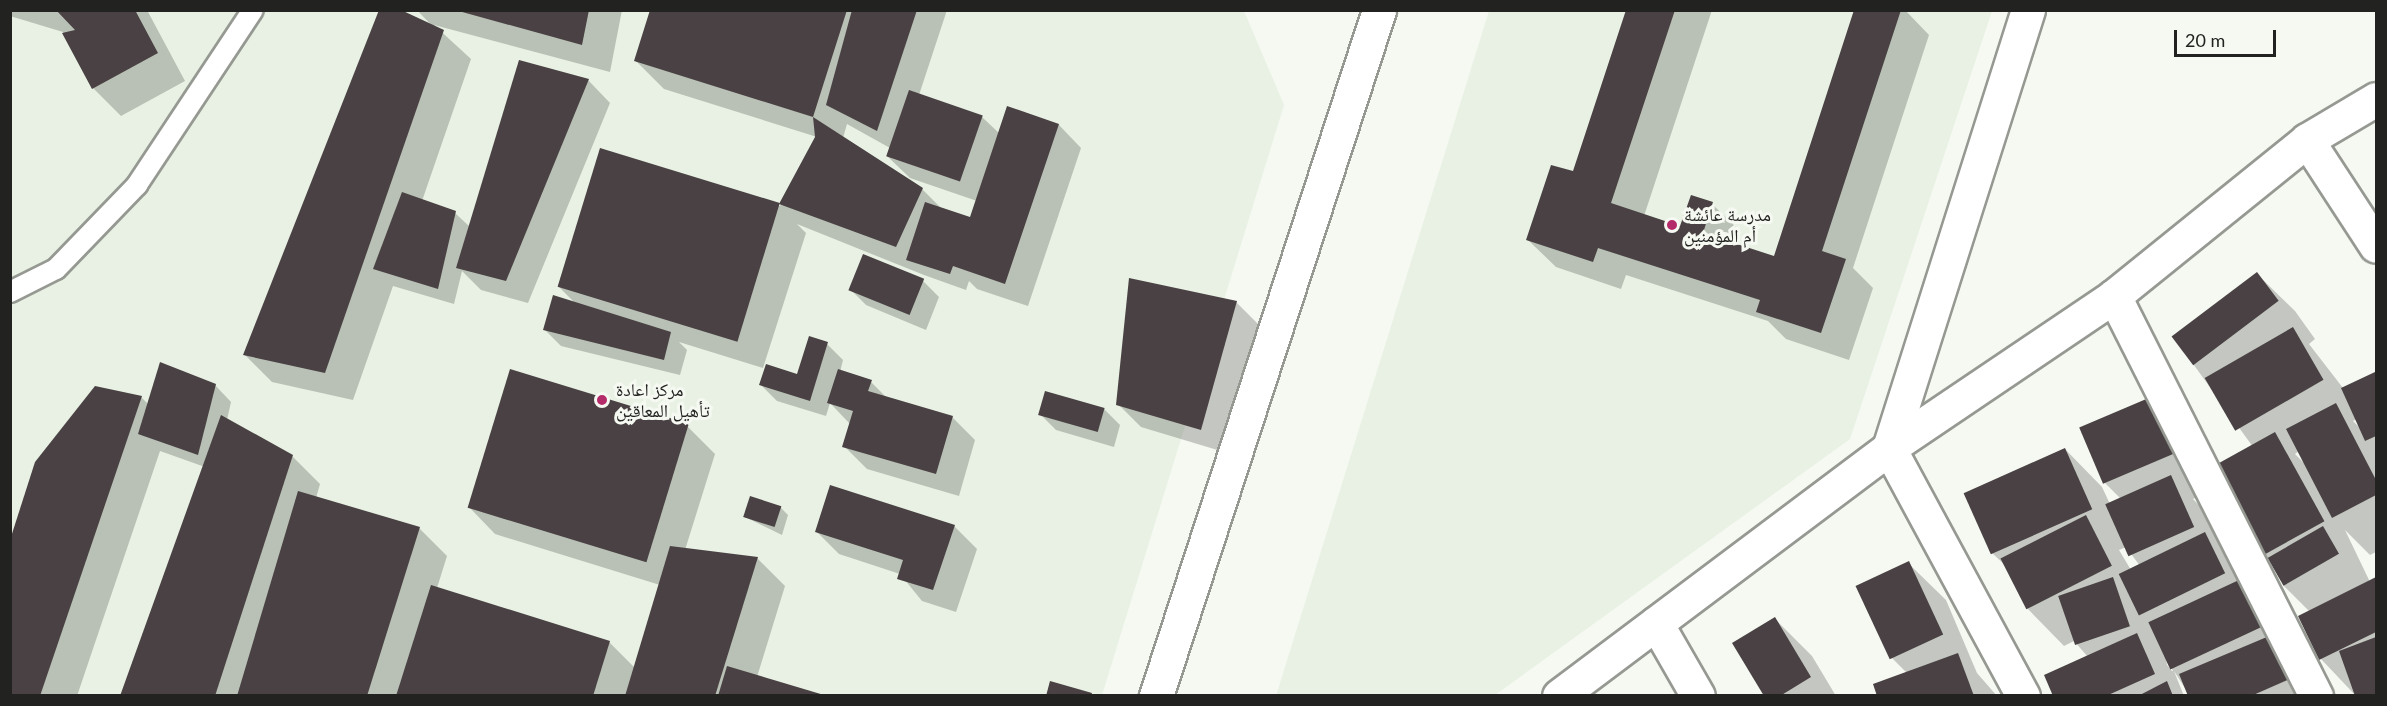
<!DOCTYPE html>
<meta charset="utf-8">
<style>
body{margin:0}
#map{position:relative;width:2387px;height:706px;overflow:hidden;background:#f5f9f2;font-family:Lato,"Noto Naskh Arabic",sans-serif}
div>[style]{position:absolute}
.built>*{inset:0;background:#e8f1e3}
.shadow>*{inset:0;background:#0003}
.building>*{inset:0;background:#494143;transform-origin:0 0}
.roads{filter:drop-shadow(2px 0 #959992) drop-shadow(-2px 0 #959992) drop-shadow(0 2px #959992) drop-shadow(0 -2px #959992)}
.service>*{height:20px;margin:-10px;padding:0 10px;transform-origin:10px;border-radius:10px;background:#fff}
.minor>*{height:33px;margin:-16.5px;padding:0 16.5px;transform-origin:16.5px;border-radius:16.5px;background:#fff}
.dots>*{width:16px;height:16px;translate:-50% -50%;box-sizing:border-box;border:3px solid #f5f9f2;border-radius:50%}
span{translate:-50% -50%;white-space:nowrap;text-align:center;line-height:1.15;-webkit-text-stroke:6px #f5f9f2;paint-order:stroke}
.poi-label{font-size:18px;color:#222321}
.left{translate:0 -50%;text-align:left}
.frame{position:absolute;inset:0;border:12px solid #222321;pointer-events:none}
.scale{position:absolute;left:2174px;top:30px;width:102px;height:27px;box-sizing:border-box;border:3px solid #222321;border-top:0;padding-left:8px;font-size:18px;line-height:21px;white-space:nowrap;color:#222321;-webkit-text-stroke:4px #f5f9f2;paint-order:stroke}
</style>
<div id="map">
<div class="built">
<div style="clip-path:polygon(10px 11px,1244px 11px,1284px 105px,1102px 695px,11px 695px)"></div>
<div style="clip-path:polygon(1489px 11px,1992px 11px,1850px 439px,1495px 695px,1276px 696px)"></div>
</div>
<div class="shadow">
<div style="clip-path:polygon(10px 10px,147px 10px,185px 81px,121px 116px,93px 88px,63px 32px,10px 16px)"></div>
<div style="clip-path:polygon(417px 10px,622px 10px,610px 72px,434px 25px,471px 59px,422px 201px,455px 213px,470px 227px,588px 80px,610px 103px,528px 303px,481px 290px,462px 271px,454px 304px,393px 286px,353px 400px,272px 382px,244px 354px,433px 27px)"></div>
<div style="clip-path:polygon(evenodd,652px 10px,947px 10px,919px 95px,982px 117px,1000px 134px,1059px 125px,1081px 148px,1028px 306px,977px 289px,969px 281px,966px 290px,924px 275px,797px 224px,806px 233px,763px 368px,679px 342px,687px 350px,680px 375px,561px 346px,545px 330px,576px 304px,558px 286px,601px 150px,780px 206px,817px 137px,664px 89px,636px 61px,652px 10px,847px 124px,890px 148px,887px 156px,910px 178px,977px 201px,970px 220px,943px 210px,922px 189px,843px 138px,847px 124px)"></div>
<div style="clip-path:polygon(1627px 10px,1712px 10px,1644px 216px,1681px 228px,1712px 204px,1740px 231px,1735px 245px,1775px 258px,1856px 10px,1905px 10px,1929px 35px,1853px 268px,1873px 288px,1849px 360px,1786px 339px,1768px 321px,1626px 275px,1621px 289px,1556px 267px,1528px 240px,1574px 173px)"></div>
<div style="clip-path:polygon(evenodd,2257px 274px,2295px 311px,2315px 339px,2309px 344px,2343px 388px,2376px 375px,2376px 552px,2370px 555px,2345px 530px,2370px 582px,2376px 579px,2376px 696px,2356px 696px,2321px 659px,2310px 612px,2283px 585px,2265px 553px,2253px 447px,2173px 336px,2257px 274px,2357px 419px,2361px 429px,2353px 421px,2357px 419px,2257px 274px,2299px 451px,2304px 463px,2295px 454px,2299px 451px)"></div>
<div style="clip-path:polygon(923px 281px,939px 297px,926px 330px,866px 305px,850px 289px)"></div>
<div style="clip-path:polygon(1236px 302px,1259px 325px,1224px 452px,1141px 427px,1118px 404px)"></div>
<div style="clip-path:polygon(827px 344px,843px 360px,840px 372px,871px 382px,888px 399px,952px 417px,975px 440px,959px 496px,867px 469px,844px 446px,850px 424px,830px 403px,826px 416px,777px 401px,761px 385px,798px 376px)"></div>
<div style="clip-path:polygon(215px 385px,231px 402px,227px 420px,293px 457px,320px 484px,316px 498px,419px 528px,447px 556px,437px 588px,609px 642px,635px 668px,660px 585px,495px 534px,468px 506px,687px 426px,715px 454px,685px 550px,757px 558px,785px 586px,757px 677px,820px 696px,122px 696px,205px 467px,160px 451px,77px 696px,10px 696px,141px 397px,149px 405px)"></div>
<div style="clip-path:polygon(evenodd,2150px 399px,2211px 491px,2193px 499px,2208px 514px,2226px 555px,2242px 571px,2320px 696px,2190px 696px,2174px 671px,2184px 696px,2055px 696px,2088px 657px,2074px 641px,2064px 646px,2027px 608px,2007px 567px,1992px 553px,2065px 449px,2102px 487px,2110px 504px,2121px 499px,2105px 483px,2150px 399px,2126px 547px,2140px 566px,2131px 570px,2119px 550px,2126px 547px,2150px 399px,2166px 657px,2173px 671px,2172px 671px,2167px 665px,2166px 657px)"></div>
<div style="clip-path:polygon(1104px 409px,1120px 425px,1114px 447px,1056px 430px,1040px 414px)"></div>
<div style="clip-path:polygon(780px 507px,788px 515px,782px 535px,745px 517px)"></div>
<div style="clip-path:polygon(954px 526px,977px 549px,956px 612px,922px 601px,900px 574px,839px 554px,817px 532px)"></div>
<div style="clip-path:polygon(1908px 563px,1946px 600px,1977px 673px,1997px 696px,1879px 696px,1907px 673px,1892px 658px)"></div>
<div style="clip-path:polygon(1775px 619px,1812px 656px,1836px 696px,1766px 696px)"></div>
</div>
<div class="building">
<div style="clip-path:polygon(56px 10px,135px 10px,158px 53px,92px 89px,62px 33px,75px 30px)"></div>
<div style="clip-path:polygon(379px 10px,401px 10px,444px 30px,325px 373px,243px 355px)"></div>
<div style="clip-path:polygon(455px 10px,589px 10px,582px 45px)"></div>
<div style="clip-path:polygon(650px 10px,847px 10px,813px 117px,923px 188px,896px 247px,779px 204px,815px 137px,813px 117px,634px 61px)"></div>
<div style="clip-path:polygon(852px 10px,917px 10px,877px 131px,826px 105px)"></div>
<div style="clip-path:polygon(1626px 10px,1675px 10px,1611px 203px,1680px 226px,1691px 195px,1713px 202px,1703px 233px,1774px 256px,1854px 10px,1901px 10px,1822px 251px,1846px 259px,1821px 333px,1756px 312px,1760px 300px,1598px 248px,1593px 262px,1526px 240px,1551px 165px,1573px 171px)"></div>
<div style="clip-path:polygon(519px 60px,589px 79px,506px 281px,456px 268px)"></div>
<div style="left:909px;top:90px;width:78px;height:70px;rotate:19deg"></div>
<div style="clip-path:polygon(1007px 106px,1059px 124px,1005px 284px,953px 266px,950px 274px,906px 260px,925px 202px,970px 217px)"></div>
<div style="left:600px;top:148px;width:188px;height:145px;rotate:17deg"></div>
<div style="clip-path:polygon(402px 192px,456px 211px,438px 289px,373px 269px)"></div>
<div style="left:863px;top:254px;width:66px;height:39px;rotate:22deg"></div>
<div style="left:2257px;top:272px;width:36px;height:107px;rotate:53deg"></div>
<div style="clip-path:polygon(1129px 278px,1237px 301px,1201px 430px,1116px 405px)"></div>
<div style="clip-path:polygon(553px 295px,671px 332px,664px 360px,543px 330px)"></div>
<div style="left:2293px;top:327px;width:61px;height:102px;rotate:60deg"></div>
<div style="clip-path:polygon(809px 336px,828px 342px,810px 401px,759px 385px,766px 364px,797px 374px)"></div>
<div style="clip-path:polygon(160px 362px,216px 384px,198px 455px,138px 434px)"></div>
<div style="left:510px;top:369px;width:187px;height:145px;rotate:17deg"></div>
<div style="clip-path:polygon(838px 369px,872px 380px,868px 391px,953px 416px,936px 474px,842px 447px,853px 411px,827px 403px)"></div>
<div style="clip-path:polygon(2375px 372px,2376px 436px,2365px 441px,2341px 388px)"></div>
<div style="clip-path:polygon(95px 386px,142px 396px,40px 696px,10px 696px,10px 540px,35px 462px)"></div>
<div style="left:1045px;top:391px;width:62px;height:25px;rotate:16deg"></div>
<div style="left:2151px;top:397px;width:61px;height:78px;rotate:67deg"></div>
<div style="clip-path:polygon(2336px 403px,2376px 480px,2376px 495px,2332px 518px,2286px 429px)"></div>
<div style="clip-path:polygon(221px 415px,293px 455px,215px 696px,120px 696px)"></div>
<div style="left:2275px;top:432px;width:102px;height:68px;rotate:61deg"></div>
<div style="left:2065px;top:448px;width:67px;height:111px;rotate:66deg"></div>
<div style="left:2171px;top:475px;width:57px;height:72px;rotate:66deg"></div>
<div style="clip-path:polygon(830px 485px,955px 525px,933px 590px,897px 579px,903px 560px,815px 532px)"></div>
<div style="clip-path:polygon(298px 491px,420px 527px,367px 696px,237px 696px)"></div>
<div style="left:750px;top:496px;width:33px;height:22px;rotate:18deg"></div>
<div style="left:2086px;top:515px;width:57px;height:96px;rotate:63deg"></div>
<div style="left:2323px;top:526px;width:32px;height:64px;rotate:60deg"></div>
<div style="left:2205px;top:532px;width:46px;height:96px;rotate:64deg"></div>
<div style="clip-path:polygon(670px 546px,758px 557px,715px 696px,625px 696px)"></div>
<div style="left:1909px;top:561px;width:81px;height:59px;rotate:65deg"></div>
<div style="left:2113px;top:577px;width:52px;height:58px;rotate:71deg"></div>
<div style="clip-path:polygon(2376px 577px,2376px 632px,2319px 660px,2298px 616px)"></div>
<div style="left:2239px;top:580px;width:52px;height:100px;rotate:65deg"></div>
<div style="clip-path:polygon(431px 585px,610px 641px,593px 696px,396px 696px)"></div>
<div style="clip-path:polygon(1775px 617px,1811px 677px,1780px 696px,1764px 696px,1732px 643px)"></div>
<div style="clip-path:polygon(2137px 633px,2155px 674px,2106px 696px,2053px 696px,2044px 675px)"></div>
<div style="clip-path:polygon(2274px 634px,2292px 678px,2251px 696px,2188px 696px,2179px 674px)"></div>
<div style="clip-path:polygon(2376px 637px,2376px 696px,2355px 696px,2339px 651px)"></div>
<div style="clip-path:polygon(1958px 653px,1974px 696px,1877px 696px,1873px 684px)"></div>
<div style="clip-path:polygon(727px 666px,824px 695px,824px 696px,718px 696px)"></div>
<div style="clip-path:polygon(1050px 681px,1092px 693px,1091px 696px,1046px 696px)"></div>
<div style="clip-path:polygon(2167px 681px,2173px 696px,2138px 696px)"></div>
</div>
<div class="roads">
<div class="service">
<div style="left:10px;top:292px;width:51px;rotate:-26.6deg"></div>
<div style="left:56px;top:269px;width:117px;rotate:-46deg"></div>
<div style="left:137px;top:185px;width:210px;rotate:-56.5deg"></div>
</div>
<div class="minor">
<div style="left:2307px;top:140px;width:126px;rotate:56.9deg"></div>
<div style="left:2114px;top:296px;width:448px;rotate:63.2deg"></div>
<div style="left:1656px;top:623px;width:84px;rotate:60.1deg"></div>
<div style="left:1156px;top:696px;width:721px;rotate:-71.99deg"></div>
<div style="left:1559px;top:696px;width:413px;rotate:-36.9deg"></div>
<div style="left:1889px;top:448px;width:272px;rotate:-34deg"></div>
<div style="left:2114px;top:296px;width:248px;rotate:-38.9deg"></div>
<div style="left:2307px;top:140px;width:80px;rotate:-30.7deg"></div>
<div style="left:2023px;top:696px;width:282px;rotate:-118.4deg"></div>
<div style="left:1889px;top:448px;width:460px;rotate:-72.4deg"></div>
</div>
</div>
<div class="dots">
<div style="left:1672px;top:225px;background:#b42b6a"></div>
<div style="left:602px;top:400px;background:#b42b6a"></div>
</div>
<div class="poi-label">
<span class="left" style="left:1684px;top:225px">مدرسة عائشة<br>أم المؤمنين</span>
<span class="left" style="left:616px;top:400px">مركز اعادة<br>تأهيل المعاقين</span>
</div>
<div class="frame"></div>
<div class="scale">20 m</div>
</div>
